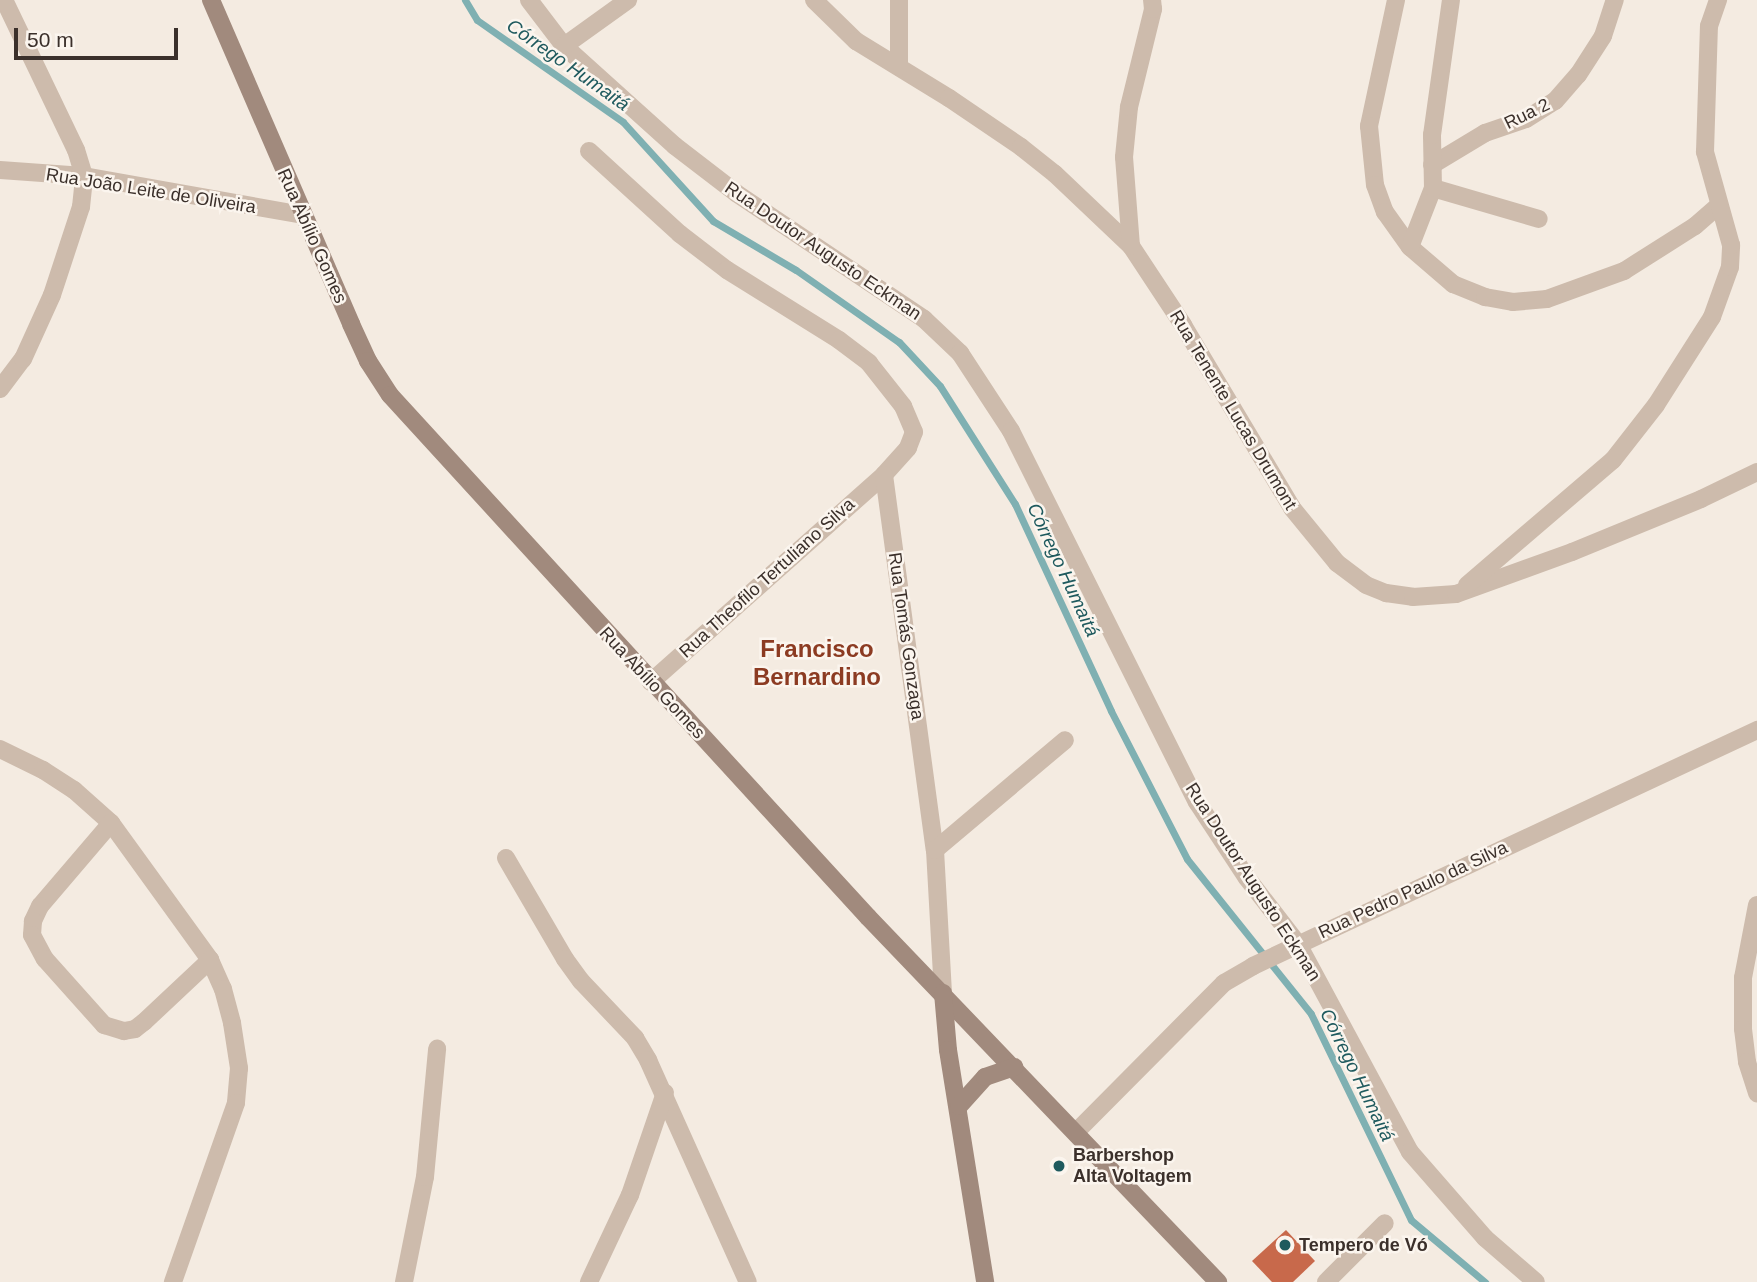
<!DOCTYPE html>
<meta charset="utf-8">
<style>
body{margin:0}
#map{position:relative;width:1757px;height:1282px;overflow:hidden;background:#f4ebe1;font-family:Arial,sans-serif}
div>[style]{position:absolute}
.stream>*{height:7px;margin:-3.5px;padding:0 3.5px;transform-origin:3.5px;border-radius:3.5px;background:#7fb0b2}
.building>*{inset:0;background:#c8694b}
.street>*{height:18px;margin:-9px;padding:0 9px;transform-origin:9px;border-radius:9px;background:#cdbbac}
.secondary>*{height:18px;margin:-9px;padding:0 9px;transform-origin:9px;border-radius:9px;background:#a18a7d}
.dots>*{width:19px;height:19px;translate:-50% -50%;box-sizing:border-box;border:4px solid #fbf5ee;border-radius:50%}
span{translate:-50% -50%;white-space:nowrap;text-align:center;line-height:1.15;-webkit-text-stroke:5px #fbf5ee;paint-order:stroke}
.street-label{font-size:18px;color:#3b302b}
.poi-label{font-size:18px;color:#3b302b;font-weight:700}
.left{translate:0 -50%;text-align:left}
.water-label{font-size:19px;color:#1f5a5e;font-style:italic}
.district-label{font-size:24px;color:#8c3b22;font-weight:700}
.scale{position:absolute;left:14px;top:28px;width:164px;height:32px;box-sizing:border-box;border:4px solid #3b302b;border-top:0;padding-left:9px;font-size:21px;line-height:24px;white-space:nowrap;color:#3b302b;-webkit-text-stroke:5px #fbf5ee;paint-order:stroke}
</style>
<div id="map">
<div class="stream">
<div style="left:465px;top:0;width:23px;rotate:59deg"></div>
<div style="left:477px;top:20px;width:178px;rotate:34.9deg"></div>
<div style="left:623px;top:122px;width:134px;rotate:47.7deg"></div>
<div style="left:713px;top:221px;width:96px;rotate:30.6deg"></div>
<div style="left:796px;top:270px;width:126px;rotate:35deg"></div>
<div style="left:899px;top:342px;width:60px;rotate:47deg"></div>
<div style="left:940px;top:386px;width:140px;rotate:57.6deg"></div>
<div style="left:1015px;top:504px;width:228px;rotate:65.1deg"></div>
<div style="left:1111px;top:711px;width:166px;rotate:62.8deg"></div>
<div style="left:1187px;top:859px;width:198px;rotate:51.3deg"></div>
<div style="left:1311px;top:1014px;width:229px;rotate:64.1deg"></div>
<div style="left:1411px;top:1220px;width:97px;rotate:40deg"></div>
</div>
<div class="building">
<div style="clip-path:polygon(1286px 1230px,1315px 1261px,1293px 1282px,1272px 1282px,1252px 1261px)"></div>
</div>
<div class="street">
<div style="left:529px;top:0;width:58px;rotate:52.7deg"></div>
<div style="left:564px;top:46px;width:149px;rotate:42deg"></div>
<div style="left:675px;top:146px;width:77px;rotate:37.6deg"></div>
<div style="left:736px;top:193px;width:226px;rotate:33.8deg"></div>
<div style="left:924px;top:319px;width:50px;rotate:43.4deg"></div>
<div style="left:960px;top:353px;width:93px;rotate:56.8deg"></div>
<div style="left:1011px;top:431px;width:415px;rotate:63.4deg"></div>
<div style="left:1197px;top:802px;width:91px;rotate:56.7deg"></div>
<div style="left:1247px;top:878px;width:83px;rotate:52.3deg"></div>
<div style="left:1298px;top:944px;width:236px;rotate:61.7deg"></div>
<div style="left:1410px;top:1152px;width:114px;rotate:48.9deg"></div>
<div style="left:1485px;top:1238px;width:67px;rotate:40.8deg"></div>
<div style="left:814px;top:0;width:59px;rotate:44.3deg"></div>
<div style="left:856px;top:41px;width:109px;rotate:31.5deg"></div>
<div style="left:949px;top:98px;width:87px;rotate:34.2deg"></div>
<div style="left:1021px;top:147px;width:43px;rotate:38.5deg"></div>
<div style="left:1055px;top:174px;width:105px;rotate:43.5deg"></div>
<div style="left:1131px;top:246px;width:95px;rotate:56.6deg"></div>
<div style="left:1183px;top:325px;width:213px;rotate:59.2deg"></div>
<div style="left:1292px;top:508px;width:71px;rotate:50.7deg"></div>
<div style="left:1337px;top:563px;width:36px;rotate:37deg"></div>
<div style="left:1366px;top:585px;width:22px;rotate:22deg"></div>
<div style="left:1386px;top:593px;width:27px;rotate:8deg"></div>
<div style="left:1413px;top:597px;width:43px;rotate:-4deg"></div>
<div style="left:1456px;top:594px;width:123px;rotate:-19.9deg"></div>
<div style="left:1572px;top:552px;width:139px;rotate:-22.3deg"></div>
<div style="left:1701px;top:499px;width:62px;rotate:-25.7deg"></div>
<div style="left:1396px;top:0;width:129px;rotate:102.1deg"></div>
<div style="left:1369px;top:126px;width:59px;rotate:84.2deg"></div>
<div style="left:1375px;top:185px;width:29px;rotate:70deg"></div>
<div style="left:1385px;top:212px;width:43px;rotate:54.5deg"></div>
<div style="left:1410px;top:247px;width:57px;rotate:40.7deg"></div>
<div style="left:1453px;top:284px;width:35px;rotate:22deg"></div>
<div style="left:1485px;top:297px;width:28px;rotate:10deg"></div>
<div style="left:1513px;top:302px;width:34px;rotate:-5deg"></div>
<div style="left:1547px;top:299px;width:82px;rotate:-20deg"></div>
<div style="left:1624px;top:271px;width:84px;rotate:-32.4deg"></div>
<div style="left:1695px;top:226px;width:30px;rotate:-41deg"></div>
<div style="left:564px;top:46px;width:79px;rotate:-35.7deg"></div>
<div style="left:899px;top:67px;width:67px;rotate:-90deg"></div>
<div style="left:589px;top:151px;width:123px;rotate:42.4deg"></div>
<div style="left:680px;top:234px;width:59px;rotate:37.5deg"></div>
<div style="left:727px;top:270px;width:132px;rotate:32deg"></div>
<div style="left:839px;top:340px;width:38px;rotate:37deg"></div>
<div style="left:869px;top:363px;width:55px;rotate:51.7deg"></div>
<div style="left:903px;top:406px;width:28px;rotate:67deg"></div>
<div style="left:914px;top:432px;width:17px;rotate:111deg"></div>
<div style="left:908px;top:448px;width:36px;rotate:132deg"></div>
<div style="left:884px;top:475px;width:312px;rotate:138.4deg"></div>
<div style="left:1432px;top:165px;width:62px;rotate:-31.1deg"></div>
<div style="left:1485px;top:133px;width:43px;rotate:-18.9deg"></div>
<div style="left:1526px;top:119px;width:34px;rotate:-32deg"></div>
<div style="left:1555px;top:101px;width:35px;rotate:-49deg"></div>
<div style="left:1578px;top:75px;width:46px;rotate:-57.3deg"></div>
<div style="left:1603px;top:36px;width:38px;rotate:-72deg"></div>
<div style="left:0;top:170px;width:84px;rotate:4.1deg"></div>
<div style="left:84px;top:176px;width:221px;rotate:10.1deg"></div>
<div style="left:1433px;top:188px;width:110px;rotate:16.3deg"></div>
<div style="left:1131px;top:246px;width:89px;rotate:-94.5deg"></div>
<div style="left:1124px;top:157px;width:50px;rotate:-84.3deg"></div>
<div style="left:1129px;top:107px;width:101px;rotate:-76.2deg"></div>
<div style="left:1153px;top:9px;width:9px;rotate:-96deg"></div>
<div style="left:1410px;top:247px;width:63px;rotate:-68.7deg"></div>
<div style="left:1433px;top:188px;width:53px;rotate:-91.1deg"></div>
<div style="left:1432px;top:135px;width:136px;rotate:-82deg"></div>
<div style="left:0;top:389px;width:38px;rotate:-53deg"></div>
<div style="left:23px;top:359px;width:70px;rotate:-65.6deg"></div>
<div style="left:52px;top:295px;width:93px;rotate:-71.8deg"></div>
<div style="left:81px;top:207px;width:31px;rotate:-84deg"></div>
<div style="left:84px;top:176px;width:27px;rotate:-107deg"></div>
<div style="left:76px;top:150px;width:166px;rotate:-115.6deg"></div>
<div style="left:884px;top:475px;width:378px;rotate:82.3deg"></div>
<div style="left:935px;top:850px;width:143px;rotate:86.8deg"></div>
<div style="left:1467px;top:585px;width:192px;rotate:-40.6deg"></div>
<div style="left:1613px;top:460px;width:70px;rotate:-52deg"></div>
<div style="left:1656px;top:405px;width:104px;rotate:-57.5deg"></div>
<div style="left:1712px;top:317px;width:53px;rotate:-70.2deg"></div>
<div style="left:1730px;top:267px;width:22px;rotate:-87deg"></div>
<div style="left:1731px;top:245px;width:97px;rotate:-105.6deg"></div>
<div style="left:1705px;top:152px;width:126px;rotate:-88.2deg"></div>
<div style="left:1709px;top:26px;width:28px;rotate:-71deg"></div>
<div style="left:0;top:749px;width:48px;rotate:26deg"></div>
<div style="left:43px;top:770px;width:37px;rotate:33deg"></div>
<div style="left:74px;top:790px;width:50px;rotate:41.7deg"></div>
<div style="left:111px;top:823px;width:169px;rotate:54.1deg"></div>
<div style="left:210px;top:960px;width:32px;rotate:66deg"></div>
<div style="left:223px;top:989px;width:35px;rotate:75deg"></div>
<div style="left:232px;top:1023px;width:46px;rotate:81.2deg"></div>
<div style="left:239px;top:1068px;width:35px;rotate:95deg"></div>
<div style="left:236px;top:1103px;width:190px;rotate:109.4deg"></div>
<div style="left:111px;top:823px;width:109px;rotate:130.5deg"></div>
<div style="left:40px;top:906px;width:17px;rotate:115deg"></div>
<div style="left:33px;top:921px;width:14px;rotate:94deg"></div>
<div style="left:32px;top:935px;width:27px;rotate:62deg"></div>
<div style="left:45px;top:959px;width:89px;rotate:48.2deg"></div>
<div style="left:104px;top:1025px;width:21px;rotate:17deg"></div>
<div style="left:124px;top:1031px;width:11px;rotate:-10deg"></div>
<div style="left:135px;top:1029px;width:11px;rotate:-38deg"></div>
<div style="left:144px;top:1022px;width:91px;rotate:-43.2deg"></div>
<div style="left:935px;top:850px;width:170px;rotate:-40.2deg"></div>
<div style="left:506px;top:858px;width:117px;rotate:59.7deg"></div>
<div style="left:565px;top:959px;width:27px;rotate:54deg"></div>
<div style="left:581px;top:981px;width:79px;rotate:46.5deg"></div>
<div style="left:635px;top:1038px;width:26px;rotate:59deg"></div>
<div style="left:648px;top:1060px;width:243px;rotate:65.8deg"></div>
<div style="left:1757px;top:905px;width:74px;rotate:100.9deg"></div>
<div style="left:1743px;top:978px;width:51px;rotate:90deg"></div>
<div style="left:1743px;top:1029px;width:33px;rotate:83deg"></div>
<div style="left:1747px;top:1062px;width:33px;rotate:72deg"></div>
<div style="left:1076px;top:1132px;width:210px;rotate:-45.2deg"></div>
<div style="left:1224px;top:983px;width:34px;rotate:-30deg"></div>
<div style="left:1253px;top:966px;width:557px;rotate:-25.09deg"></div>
<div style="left:404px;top:1282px;width:107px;rotate:-78.7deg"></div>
<div style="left:425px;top:1177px;width:129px;rotate:-84.6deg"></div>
<div style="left:589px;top:1282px;width:96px;rotate:-64.8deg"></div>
<div style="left:630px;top:1195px;width:108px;rotate:-71.1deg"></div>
<div style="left:1326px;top:1282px;width:83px;rotate:-45deg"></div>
</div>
<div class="secondary">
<div style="left:211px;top:0;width:353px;rotate:66.6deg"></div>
<div style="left:351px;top:324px;width:41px;rotate:65.3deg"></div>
<div style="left:368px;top:361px;width:40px;rotate:57.1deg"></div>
<div style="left:390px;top:395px;width:708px;rotate:47.52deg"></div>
<div style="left:868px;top:917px;width:506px;rotate:46.2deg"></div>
<div style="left:943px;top:993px;width:57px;rotate:85deg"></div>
<div style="left:948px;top:1050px;width:235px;rotate:80.9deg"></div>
<div style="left:959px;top:1106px;width:39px;rotate:-48deg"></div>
<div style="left:985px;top:1077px;width:31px;rotate:-19deg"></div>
</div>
<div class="dots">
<div style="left:1059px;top:1166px;background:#1f5a5e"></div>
<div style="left:1285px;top:1245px;background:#1f5a5e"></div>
</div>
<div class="street-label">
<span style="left:1527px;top:114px;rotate:-26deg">Rua 2</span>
<span style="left:151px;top:191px;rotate:9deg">Rua João Leite de Oliveira</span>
<span style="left:312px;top:236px;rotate:66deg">Rua Abílio Gomes</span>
<span style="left:823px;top:251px;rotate:34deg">Rua Doutor Augusto Eckman</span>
<span style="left:1233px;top:410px;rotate:59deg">Rua Tenente Lucas Drumont</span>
<span style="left:767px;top:578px;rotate:-42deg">Rua Theofilo Tertuliano Silva</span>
<span style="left:906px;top:636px;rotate:82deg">Rua Tomás Gonzaga</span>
<span style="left:652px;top:683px;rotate:47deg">Rua Abílio Gomes</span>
<span style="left:1253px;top:882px;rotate:57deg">Rua Doutor Augusto Eckman</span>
<span style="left:1413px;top:890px;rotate:-25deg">Rua Pedro Paulo da Silva</span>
</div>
<div class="poi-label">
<span class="left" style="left:1073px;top:1166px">Barbershop<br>Alta Voltagem</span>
<span class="left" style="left:1299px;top:1245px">Tempero de Vó</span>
</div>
<div class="water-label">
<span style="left:568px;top:65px;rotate:35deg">Córrego Humaitá</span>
<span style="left:1063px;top:570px;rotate:65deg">Córrego Humaitá</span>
<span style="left:1357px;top:1075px;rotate:64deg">Córrego Humaitá</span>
</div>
<div class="district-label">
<span style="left:817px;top:663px">Francisco<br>Bernardino</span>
</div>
<div class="scale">50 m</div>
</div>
